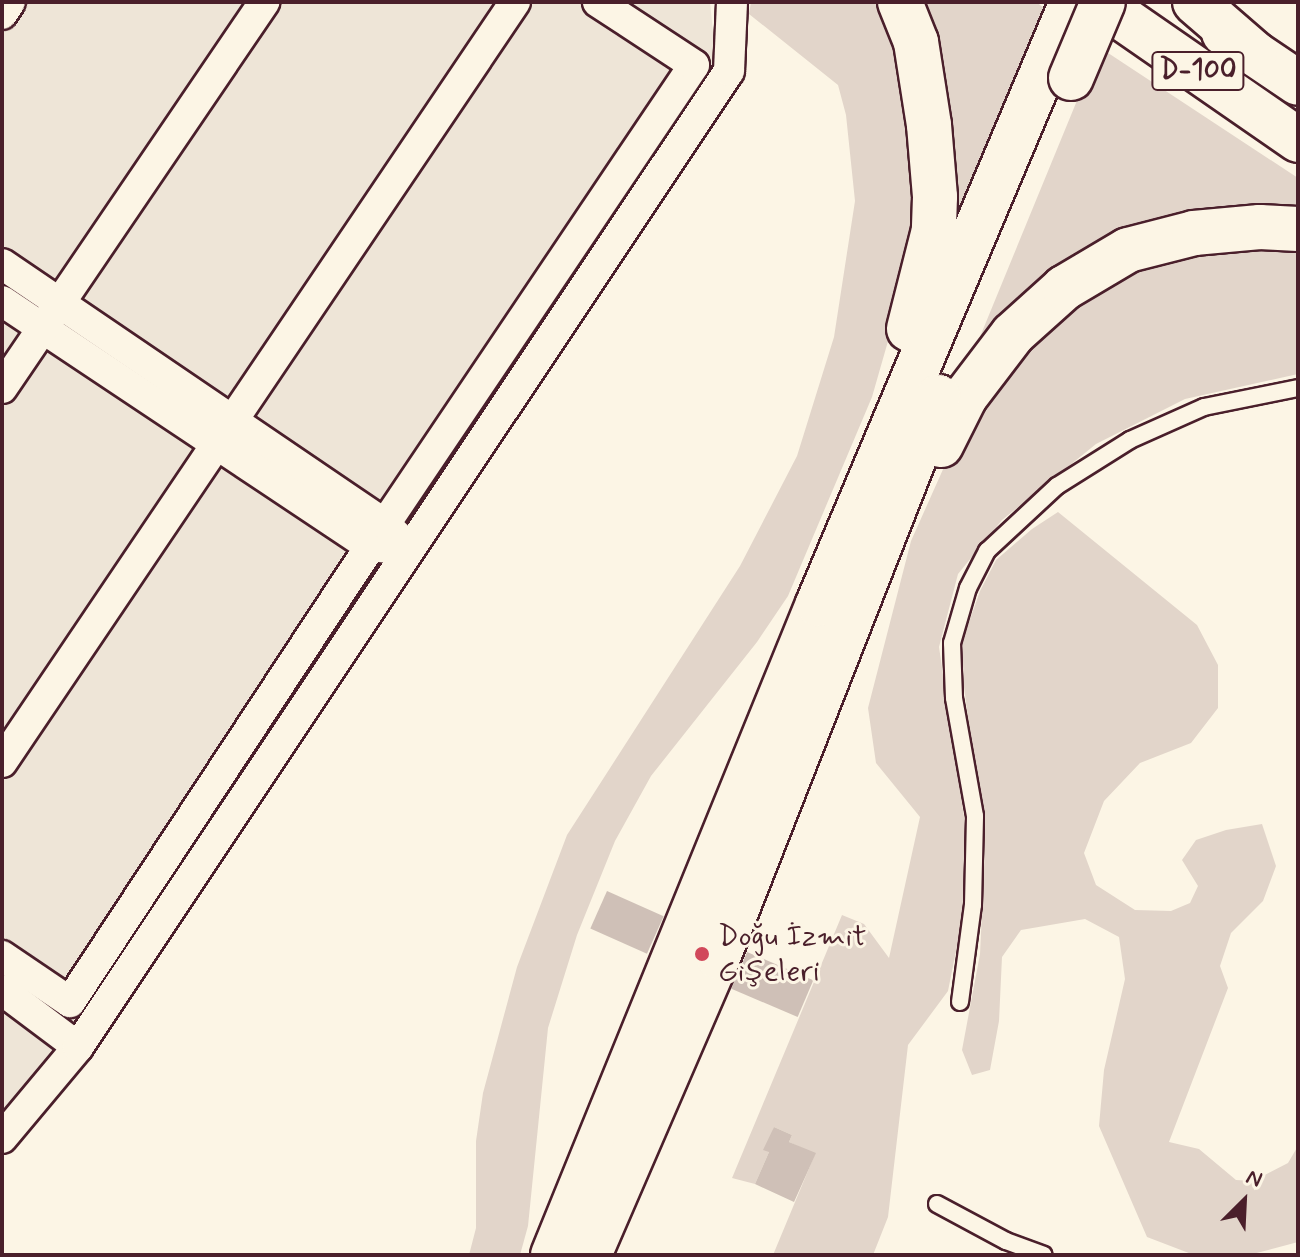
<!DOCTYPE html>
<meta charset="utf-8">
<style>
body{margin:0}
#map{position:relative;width:1300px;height:1257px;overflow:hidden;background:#fcf5e5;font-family:Mynerve,sans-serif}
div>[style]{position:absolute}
.built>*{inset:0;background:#eee5d7}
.green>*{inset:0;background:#e2d5ca}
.building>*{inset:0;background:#cfc0b7;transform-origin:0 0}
.roads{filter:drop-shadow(2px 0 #4a1f2b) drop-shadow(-2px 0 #4a1f2b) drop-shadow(0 2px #4a1f2b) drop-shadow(0 -2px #4a1f2b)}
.service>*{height:16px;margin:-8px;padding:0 8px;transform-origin:8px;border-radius:8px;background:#fcf5e5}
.minor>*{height:30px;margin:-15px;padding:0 15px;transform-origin:15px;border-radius:15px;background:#fcf5e5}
.trunk>*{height:44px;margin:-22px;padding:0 22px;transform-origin:22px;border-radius:22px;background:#fcf5e5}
.motorway>*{height:44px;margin:-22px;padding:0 22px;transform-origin:22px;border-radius:22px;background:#fcf5e5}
.bridges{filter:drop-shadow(2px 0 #4a1f2b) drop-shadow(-2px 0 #4a1f2b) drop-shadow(0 2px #4a1f2b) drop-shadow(0 -2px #4a1f2b)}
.motorway-bridge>*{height:44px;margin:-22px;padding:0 22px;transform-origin:22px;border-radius:22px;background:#fcf5e5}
.dots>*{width:22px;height:22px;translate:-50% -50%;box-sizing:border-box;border:4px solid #fcf5e5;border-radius:50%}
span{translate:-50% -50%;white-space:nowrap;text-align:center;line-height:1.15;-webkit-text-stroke:6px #fcf5e5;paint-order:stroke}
.shield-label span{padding:2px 6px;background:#fcf5e5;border:2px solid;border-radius:6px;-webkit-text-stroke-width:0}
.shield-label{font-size:28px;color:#4a1f2b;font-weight:700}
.poi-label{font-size:30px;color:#4a1f2b}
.left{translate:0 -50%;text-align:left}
.frame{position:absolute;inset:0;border:4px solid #4a1f2b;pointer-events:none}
.north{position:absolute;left:1204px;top:1161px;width:80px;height:80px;-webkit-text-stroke:6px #fcf5e5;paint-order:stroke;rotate:24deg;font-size:22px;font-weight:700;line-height:32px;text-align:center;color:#4a1f2b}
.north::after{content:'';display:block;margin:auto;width:28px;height:36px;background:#4a1f2b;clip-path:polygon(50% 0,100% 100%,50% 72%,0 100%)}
</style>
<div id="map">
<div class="built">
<div style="clip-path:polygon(2px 2px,710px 2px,716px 62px,77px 1019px,2px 1118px)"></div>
</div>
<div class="green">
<div style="clip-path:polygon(751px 2px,879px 2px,898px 50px,911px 115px,915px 201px,909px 268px,872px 397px,788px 596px,757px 642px,651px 776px,615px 841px,577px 935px,548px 1028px,528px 1226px,520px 1255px,469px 1255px,476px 1228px,476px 1141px,483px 1093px,517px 967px,567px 835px,740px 566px,797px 456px,834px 337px,855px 201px,846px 115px,838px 85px,749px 14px)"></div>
<div style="clip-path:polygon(919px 2px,1036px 2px,1051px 13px,936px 286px)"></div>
<div style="clip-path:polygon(1099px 47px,1298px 178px,1298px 210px,1212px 210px,968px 366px)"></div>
<div style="clip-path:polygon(1204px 247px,1298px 248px,1298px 374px,1185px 399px,1096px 444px,1002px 520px,958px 574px,939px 647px,966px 831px,962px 921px,948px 991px,908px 1045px,888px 1217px,873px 1255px,773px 1255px,815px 1154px,789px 1142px,792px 1135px,774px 1127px,769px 1152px,755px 1184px,732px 1178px,842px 915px,864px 924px,889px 958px,920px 817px,876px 763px,868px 708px,911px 541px,957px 438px,1064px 305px,1127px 273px)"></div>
<div style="clip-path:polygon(1058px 512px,1197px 625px,1218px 665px,1218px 708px,1191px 743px,1140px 763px,1104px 801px,1084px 853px,1096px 885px,1135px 910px,1171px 911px,1190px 903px,1198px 886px,1182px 860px,1196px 840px,1226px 830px,1262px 824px,1276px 866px,1263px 901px,1231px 933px,1220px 966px,1228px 988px,1169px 1142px,1199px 1149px,1236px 1180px,1253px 1181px,1288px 1163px,1298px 1146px,1298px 1242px,1249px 1255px,1194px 1255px,1147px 1237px,1099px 1126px,1104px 1070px,1125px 979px,1119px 937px,1085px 919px,1021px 930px,1002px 957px,999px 1021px,990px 1070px,972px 1075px,962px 1050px,980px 954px,985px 845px,964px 687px,962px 642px,980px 591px,996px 560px,1032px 529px)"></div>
</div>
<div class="building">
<div style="left:607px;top:891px;width:62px;height:41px;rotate:24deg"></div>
<div style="left:747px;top:952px;width:72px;height:40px;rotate:23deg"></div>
<div style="clip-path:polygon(774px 1127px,792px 1135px,789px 1142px,816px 1153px,794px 1202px,755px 1184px,769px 1152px,763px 1150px)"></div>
</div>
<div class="roads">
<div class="service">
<div style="left:960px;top:1002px;width:98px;rotate:-82.4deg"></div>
<div style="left:973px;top:905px;width:89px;rotate:-88.7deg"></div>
<div style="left:975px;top:816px;width:120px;rotate:-100.1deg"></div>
<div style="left:954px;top:698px;width:55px;rotate:-92.1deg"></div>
<div style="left:952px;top:643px;width:57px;rotate:-73.8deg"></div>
<div style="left:968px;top:588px;width:42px;rotate:-62.8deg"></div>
<div style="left:987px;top:551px;width:96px;rotate:-42.9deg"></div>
<div style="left:1057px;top:486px;width:86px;rotate:-32.2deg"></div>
<div style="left:1130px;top:440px;width:81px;rotate:-24deg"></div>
<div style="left:1204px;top:407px;width:96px;rotate:-11.4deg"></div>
<div style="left:937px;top:1204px;width:78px;rotate:28.2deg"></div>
<div style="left:1006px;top:1241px;width:40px;rotate:20.2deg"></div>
</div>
<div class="minor">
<div style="left:2px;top:14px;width:14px;rotate:-56deg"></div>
<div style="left:2px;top:264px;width:463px;rotate:34.2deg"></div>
<div style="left:385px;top:524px;width:18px;rotate:45deg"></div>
<div style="left:2px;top:301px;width:442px;rotate:33.7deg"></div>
<div style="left:370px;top:546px;width:20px;rotate:6deg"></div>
<div style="left:2px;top:388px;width:467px;rotate:-55.8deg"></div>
<div style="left:2px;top:762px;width:917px;rotate:-55.98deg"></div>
<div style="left:2px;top:956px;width:82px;rotate:34.1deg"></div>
<div style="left:70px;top:1002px;width:572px;rotate:-56.62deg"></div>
<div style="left:385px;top:524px;width:553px;rotate:-56.05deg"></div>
<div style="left:694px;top:65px;width:115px;rotate:-146.7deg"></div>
<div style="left:2px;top:990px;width:95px;rotate:36.9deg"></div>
<div style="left:2px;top:1138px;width:119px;rotate:-50.1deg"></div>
<div style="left:78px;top:1047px;width:1173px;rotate:-56.3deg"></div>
<div style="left:729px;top:71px;width:69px;rotate:-87.5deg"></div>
</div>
<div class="trunk">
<div style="left:1099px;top:2px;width:242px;rotate:34.7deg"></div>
<div style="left:1224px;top:33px;width:89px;rotate:34deg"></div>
</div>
<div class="motorway">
<div style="left:900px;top:2px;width:43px;rotate:68.2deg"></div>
<div style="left:916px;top:42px;width:84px;rotate:81.1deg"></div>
<div style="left:929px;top:125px;width:72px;rotate:85.2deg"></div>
<div style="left:935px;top:197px;width:33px;rotate:92deg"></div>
<div style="left:934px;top:230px;width:102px;rotate:104.2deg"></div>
<div style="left:1195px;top:2px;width:79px;rotate:40.9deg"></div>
<div style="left:941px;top:445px;width:54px;rotate:-63.4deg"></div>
<div style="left:965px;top:397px;width:79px;rotate:-52.7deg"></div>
<div style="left:1013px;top:334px;width:69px;rotate:-42deg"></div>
<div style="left:1064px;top:288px;width:74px;rotate:-30.7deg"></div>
<div style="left:1128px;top:250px;width:68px;rotate:-14.4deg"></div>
<div style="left:1194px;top:233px;width:66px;rotate:-5.2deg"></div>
<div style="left:1260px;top:227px;width:38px;rotate:3deg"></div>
<div style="left:553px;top:1255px;width:703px;rotate:-67.85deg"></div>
<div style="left:818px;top:604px;width:653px;rotate:-67.12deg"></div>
<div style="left:589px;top:1255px;width:325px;rotate:-66.6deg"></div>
<div style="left:718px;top:957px;width:602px;rotate:-68.55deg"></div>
</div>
</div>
<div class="bridges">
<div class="motorway-bridge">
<div style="left:1071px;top:78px;width:82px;rotate:-67.2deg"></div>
</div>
</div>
<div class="dots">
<div style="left:702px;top:954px;background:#d1495b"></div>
</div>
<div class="shield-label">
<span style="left:1198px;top:71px">D-100</span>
</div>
<div class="poi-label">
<span class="left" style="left:718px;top:954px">Doğu İzmit<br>Gişeleri</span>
</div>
<div class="frame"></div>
<div class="north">N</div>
</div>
